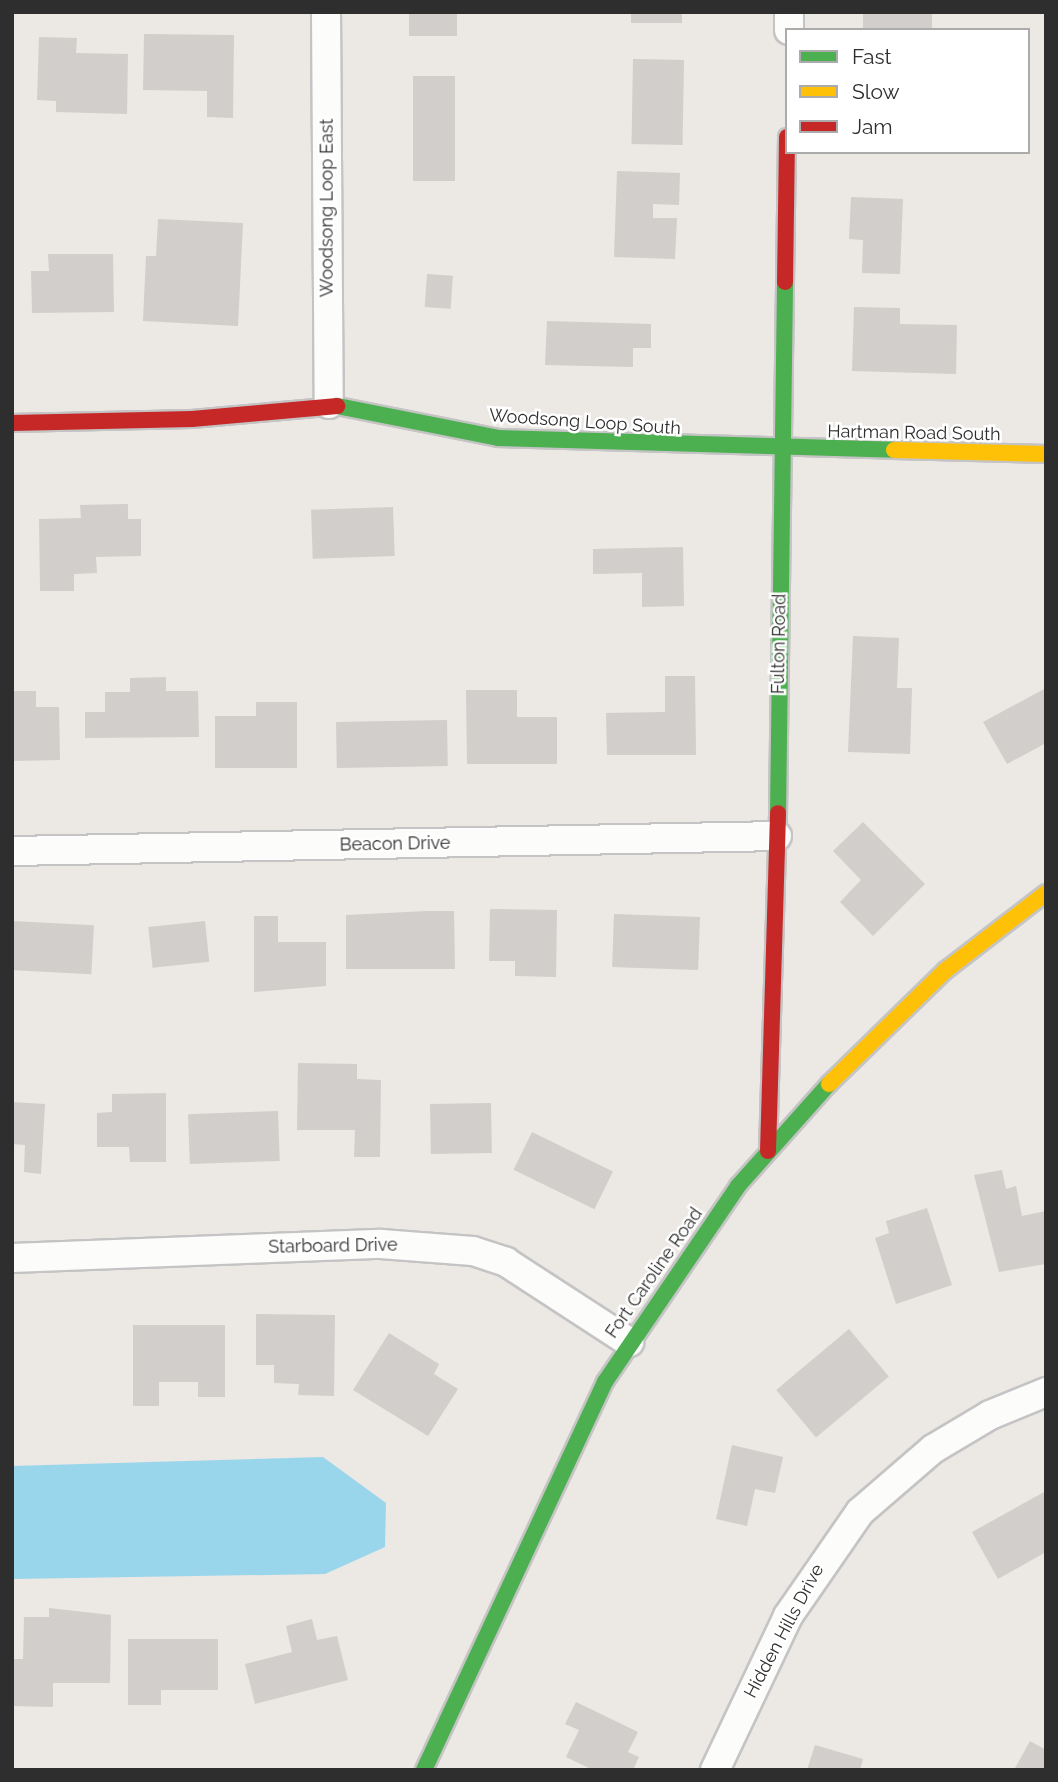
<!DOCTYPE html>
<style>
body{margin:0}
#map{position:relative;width:1058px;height:1782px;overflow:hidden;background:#ece8e4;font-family:Raleway,sans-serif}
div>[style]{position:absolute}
.water>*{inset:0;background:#99d6ec}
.building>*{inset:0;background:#d1cecb;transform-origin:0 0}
.roads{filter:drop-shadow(2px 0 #c5c4c5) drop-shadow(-2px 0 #c5c4c5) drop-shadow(0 2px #c5c4c5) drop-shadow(0 -2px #c5c4c5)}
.street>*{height:28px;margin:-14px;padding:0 14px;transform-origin:14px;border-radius:14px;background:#fcfcfb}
.fast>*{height:16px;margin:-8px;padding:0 8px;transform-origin:8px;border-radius:8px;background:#4caf50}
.slow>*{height:16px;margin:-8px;padding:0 8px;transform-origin:8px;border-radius:8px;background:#ffc107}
.jam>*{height:16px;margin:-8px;padding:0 8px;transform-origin:8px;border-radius:8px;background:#c62828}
span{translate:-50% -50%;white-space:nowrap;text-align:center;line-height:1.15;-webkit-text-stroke:5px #fff;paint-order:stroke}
.street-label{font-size:18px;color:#2e2e2e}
.frame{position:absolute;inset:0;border:14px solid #2e2e2e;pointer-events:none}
.legend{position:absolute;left:785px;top:28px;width:245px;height:126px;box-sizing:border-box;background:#fff;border:2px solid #ababab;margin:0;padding:9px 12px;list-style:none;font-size:21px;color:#2e2e2e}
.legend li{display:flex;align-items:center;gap:14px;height:35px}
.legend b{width:35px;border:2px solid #ababab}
</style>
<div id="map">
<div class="water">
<div style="clip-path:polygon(323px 1457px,386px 1503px,385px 1547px,325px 1574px,12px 1579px,12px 1466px)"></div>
</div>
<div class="building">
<div style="left:409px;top:12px;width:48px;height:24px"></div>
<div style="left:631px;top:12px;width:51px;height:11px"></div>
<div style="left:863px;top:12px;width:69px;height:18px"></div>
<div style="clip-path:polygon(144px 34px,234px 35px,233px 118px,207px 117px,207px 91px,143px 90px)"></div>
<div style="clip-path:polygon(39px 37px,77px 38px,76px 53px,128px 54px,127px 114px,56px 112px,56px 101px,37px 100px)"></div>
<div style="left:633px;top:59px;width:51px;height:85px;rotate:1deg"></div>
<div style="left:413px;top:76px;width:42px;height:105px"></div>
<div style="clip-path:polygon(617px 171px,680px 173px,679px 205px,653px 204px,653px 218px,677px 218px,675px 259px,614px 257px)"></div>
<div style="clip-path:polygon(851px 197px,903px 199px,900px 274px,862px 273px,863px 240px,849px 239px)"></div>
<div style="clip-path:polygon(158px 219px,243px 223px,238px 326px,143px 321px,146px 256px,156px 256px)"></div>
<div style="clip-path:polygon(48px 254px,113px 254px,114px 312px,32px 313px,31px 271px,49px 271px)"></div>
<div style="left:427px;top:274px;width:26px;height:33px;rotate:4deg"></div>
<div style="clip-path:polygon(854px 307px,900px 308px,900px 324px,957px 325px,956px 374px,852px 371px)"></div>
<div style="clip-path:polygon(547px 321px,651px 324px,651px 348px,633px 348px,633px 367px,545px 365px)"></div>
<div style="clip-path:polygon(128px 504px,128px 519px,141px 519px,141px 556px,96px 557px,97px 573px,74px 574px,74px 591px,40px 591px,39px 519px,81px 518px,80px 505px)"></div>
<div style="left:393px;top:507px;width:49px;height:82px;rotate:88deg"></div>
<div style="clip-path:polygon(683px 547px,684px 606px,642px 607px,642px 573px,593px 574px,593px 549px)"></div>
<div style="clip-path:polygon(853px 636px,899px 638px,897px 688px,912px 688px,910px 754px,848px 752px)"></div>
<div style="clip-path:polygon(665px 676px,695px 676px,696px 755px,607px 755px,606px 713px,665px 712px)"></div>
<div style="clip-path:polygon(166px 677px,166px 691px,198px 691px,199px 737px,85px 738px,85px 712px,105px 712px,105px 692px,130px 692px,130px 678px)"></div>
<div style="clip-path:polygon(1046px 688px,1046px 743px,1007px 764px,983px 722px)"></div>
<div style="clip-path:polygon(466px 690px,517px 690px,517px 717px,557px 717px,557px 764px,467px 764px)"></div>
<div style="clip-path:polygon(12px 691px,36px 691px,36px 707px,59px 707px,60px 760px,12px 761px)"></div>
<div style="clip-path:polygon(256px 702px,297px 702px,297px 768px,215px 768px,215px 716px,256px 716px)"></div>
<div style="left:447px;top:720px;width:46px;height:111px;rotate:89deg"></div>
<div style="clip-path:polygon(863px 822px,925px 884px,873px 936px,840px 902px,861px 880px,833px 851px)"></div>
<div style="clip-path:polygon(490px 909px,557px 910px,556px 977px,515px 976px,515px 961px,489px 961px)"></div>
<div style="clip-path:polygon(427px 911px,454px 911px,455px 969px,346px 969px,346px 915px)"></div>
<div style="left:614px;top:914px;width:86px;height:53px;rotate:2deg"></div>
<div style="clip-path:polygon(254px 916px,278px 916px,278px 942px,326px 942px,326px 986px,254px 992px)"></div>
<div style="left:12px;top:921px;width:82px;height:49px;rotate:3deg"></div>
<div style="left:205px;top:921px;width:41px;height:57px;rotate:84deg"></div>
<div style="clip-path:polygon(298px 1063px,357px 1064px,357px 1079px,381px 1080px,380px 1157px,354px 1157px,355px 1130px,297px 1130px)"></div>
<div style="clip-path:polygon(166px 1093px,166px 1162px,130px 1162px,129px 1147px,97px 1147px,97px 1113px,112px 1112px,112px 1094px)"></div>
<div style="clip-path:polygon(12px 1102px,45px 1104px,41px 1174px,24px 1172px,25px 1145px,12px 1144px)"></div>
<div style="left:491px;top:1103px;width:50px;height:61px;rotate:89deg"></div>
<div style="left:278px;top:1111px;width:50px;height:90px;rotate:88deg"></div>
<div style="left:532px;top:1132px;width:90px;height:42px;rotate:26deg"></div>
<div style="clip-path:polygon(1002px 1170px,1006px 1189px,1016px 1186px,1022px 1216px,1046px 1211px,1046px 1264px,999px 1272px,974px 1175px)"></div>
<div style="clip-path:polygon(927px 1208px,952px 1285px,896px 1304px,875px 1238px,889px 1233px,886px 1221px)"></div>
<div style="clip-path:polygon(256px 1314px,335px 1315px,334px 1396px,298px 1395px,299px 1384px,274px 1383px,274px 1365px,256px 1365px)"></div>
<div style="clip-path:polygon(133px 1325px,225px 1325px,225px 1397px,198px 1397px,198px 1382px,159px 1382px,159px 1406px,133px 1406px)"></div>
<div style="left:849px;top:1329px;width:62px;height:95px;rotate:50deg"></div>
<div style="clip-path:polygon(389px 1333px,439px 1364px,434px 1374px,458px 1389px,428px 1436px,353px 1390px)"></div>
<div style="clip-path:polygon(732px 1445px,783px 1457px,775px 1493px,755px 1489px,747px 1526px,716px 1519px)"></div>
<div style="clip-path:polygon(1046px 1491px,1046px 1552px,998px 1579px,972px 1532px)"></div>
<div style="clip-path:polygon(49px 1608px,111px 1615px,110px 1683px,53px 1683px,53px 1707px,12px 1706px,12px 1659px,23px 1659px,24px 1617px,49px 1617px)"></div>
<div style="clip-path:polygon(312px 1619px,317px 1640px,337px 1636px,348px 1680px,255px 1704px,245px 1664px,292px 1652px,286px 1626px)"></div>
<div style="clip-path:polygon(128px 1639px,218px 1639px,218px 1690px,161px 1690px,161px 1705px,128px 1705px)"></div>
<div style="clip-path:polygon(576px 1702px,638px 1732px,628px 1752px,639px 1757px,633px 1770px,593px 1770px,566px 1757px,579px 1730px,565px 1724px)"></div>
<div style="clip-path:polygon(1030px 1741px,1046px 1750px,1046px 1770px,1014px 1770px)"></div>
<div style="clip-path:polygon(815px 1745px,863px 1759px,860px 1770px,807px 1770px)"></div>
</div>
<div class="roads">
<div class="street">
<div style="left:326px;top:12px;width:392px;rotate:89.6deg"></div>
<div style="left:789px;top:30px;width:18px;rotate:-90deg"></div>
<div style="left:12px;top:851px;width:765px;rotate:-1.12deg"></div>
<div style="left:12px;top:1258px;width:369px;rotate:-2.2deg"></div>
<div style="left:381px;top:1244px;width:92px;rotate:4.4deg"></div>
<div style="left:473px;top:1251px;width:35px;rotate:18deg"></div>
<div style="left:506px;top:1262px;width:147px;rotate:33deg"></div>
<div style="left:715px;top:1770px;width:170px;rotate:-64.6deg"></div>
<div style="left:788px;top:1616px;width:126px;rotate:-55.3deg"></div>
<div style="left:860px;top:1512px;width:96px;rotate:-40.8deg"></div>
<div style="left:933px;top:1449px;width:66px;rotate:-30.8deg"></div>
<div style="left:990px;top:1415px;width:61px;rotate:-22.3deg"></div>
</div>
<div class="fast">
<div style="left:337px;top:406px;width:164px;rotate:11.2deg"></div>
<div style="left:498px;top:438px;width:396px;rotate:1.7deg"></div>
<div style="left:778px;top:813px;width:531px;rotate:-89.24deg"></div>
<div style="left:424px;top:1770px;width:428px;rotate:-65deg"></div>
<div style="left:605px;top:1382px;width:237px;rotate:-55.8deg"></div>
<div style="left:738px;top:1186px;width:137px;rotate:-48.3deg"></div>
</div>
<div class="slow">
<div style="left:894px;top:450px;width:152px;rotate:1.5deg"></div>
<div style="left:829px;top:1084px;width:163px;rotate:-44.3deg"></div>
<div style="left:946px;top:970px;width:126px;rotate:-37.6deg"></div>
</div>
<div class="jam">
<div style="left:785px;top:282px;width:145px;rotate:-89.2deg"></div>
<div style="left:12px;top:423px;width:180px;rotate:-1.3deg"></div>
<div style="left:192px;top:419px;width:146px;rotate:-5.1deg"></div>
<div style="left:768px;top:1151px;width:338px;rotate:-88.3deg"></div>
</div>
</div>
<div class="street-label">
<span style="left:327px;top:208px;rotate:-90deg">Woodsong Loop East</span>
<span style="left:585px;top:422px;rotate:4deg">Woodsong Loop South</span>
<span style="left:914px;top:433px;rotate:1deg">Hartman Road South</span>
<span style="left:779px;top:644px;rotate:-89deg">Fulton Road</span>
<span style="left:395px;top:844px;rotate:-1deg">Beacon Drive</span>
<span style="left:333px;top:1246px;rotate:-1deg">Starboard Drive</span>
<span style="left:654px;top:1273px;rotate:-55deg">Fort Caroline Road</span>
<span style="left:784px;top:1631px;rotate:-62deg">Hidden Hills Drive</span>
</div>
<div class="frame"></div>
<ul class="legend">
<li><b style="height:9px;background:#4caf50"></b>Fast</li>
<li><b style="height:9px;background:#ffc107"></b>Slow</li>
<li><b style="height:9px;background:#c62828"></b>Jam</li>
</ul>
</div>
